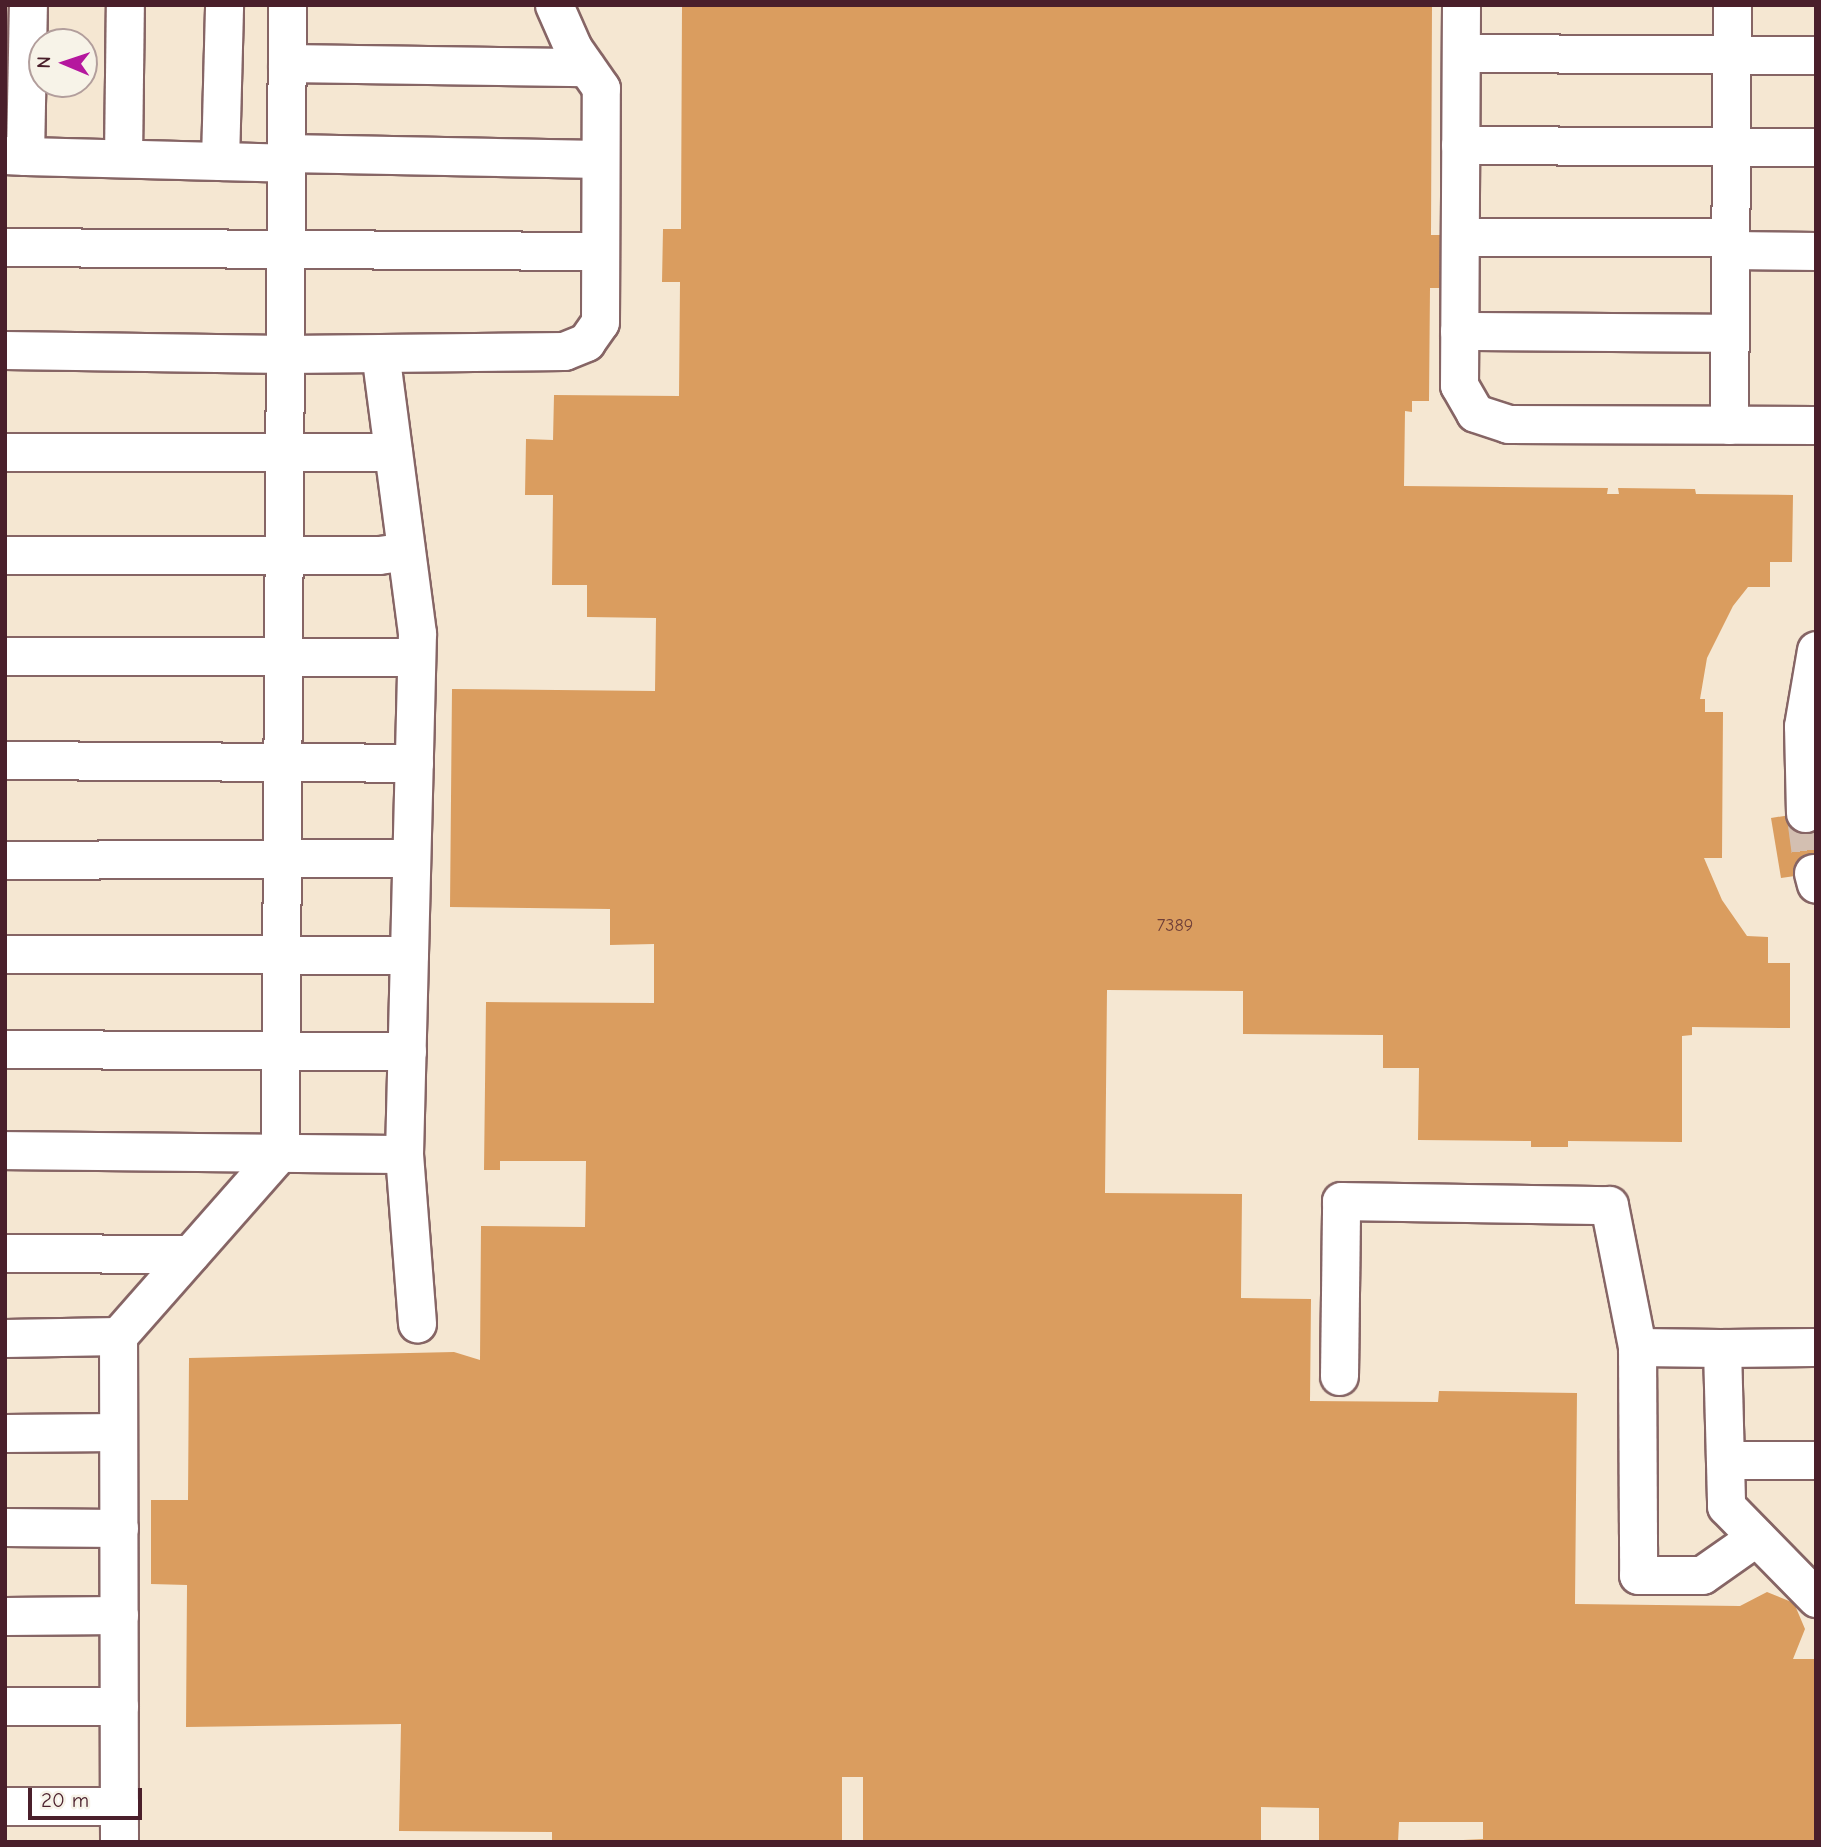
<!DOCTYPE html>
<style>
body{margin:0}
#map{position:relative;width:1821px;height:1847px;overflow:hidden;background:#f5e7d2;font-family:"Comic Neue",sans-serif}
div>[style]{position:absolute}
.building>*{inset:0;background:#da9d5f}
.minor-tunnel>*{height:37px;margin-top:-18.5px;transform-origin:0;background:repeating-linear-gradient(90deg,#d3bfb1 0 37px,transparent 0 55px)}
.roads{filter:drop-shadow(2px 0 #866565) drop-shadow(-2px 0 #866565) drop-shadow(0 2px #866565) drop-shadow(0 -2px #866565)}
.minor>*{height:37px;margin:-18.5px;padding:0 18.5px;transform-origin:18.5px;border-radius:18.5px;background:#fff}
span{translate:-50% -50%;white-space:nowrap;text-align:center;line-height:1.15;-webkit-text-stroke:5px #f7f3e8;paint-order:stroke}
.number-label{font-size:18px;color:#6e3e38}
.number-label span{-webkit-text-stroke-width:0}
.frame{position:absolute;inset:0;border:7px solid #4a1f2b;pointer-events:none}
.north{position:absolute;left:28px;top:28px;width:70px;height:70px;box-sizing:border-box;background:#f7f3e8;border:2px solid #b29e9c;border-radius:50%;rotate:272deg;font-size:19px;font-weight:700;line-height:28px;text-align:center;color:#4a1f2b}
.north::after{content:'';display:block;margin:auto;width:24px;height:32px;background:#b5179e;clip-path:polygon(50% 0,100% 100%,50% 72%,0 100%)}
.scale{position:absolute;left:28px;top:1788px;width:114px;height:32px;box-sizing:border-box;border:4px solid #4a1f2b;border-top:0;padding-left:9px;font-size:21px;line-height:24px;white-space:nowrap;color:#4a1f2b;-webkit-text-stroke:5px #f7f3e8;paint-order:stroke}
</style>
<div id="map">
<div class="building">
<div style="clip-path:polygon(682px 5px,1432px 5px,1431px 235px,1442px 235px,1442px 288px,1430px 288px,1429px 401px,1412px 401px,1412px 412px,1405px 411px,1404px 486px,1608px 488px,1607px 494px,1619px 494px,1618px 488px,1695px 489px,1696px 494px,1793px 495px,1792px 562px,1770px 562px,1770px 587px,1748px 587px,1733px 606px,1707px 658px,1700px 699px,1705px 699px,1705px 712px,1723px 712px,1722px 858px,1704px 858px,1722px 900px,1747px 936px,1768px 937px,1768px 963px,1790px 963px,1790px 1028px,1692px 1027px,1692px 1035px,1682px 1036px,1682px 1142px,1568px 1141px,1568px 1147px,1531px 1147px,1531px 1141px,1418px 1140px,1419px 1068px,1383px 1068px,1383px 1035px,1243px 1034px,1243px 991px,1107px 990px,1105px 1193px,1242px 1194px,1241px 1298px,1311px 1299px,1310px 1401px,1438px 1402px,1439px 1391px,1577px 1393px,1575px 1604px,1740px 1606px,1767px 1592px,1794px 1603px,1805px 1629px,1793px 1659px,1816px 1659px,1816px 1842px,1423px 1842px,1483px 1839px,1483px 1822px,1399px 1822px,1398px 1842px,1319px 1842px,1319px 1808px,1261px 1807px,1261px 1842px,863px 1842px,863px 1777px,842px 1777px,842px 1842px,552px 1842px,552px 1832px,399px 1831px,401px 1724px,186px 1727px,187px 1585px,151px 1584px,151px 1500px,188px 1500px,189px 1358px,454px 1352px,480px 1360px,481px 1226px,585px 1227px,586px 1161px,500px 1161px,500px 1170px,484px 1170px,486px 1002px,654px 1003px,654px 944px,610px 945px,610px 909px,450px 907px,452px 689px,655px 691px,656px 618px,587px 617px,587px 585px,552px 585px,553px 495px,525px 495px,526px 439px,553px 440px,554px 395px,679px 396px,680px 282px,662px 282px,663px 229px,681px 229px)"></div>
<div style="clip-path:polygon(1816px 811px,1816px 873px,1781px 878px,1771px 818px)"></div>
</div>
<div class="minor-tunnel">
<div style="left:1805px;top:813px;width:61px;rotate:82.4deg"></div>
</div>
<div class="roads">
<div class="minor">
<div style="left:1461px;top:5px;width:380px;rotate:90.3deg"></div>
<div style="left:1459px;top:385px;width:32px;rotate:60deg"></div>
<div style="left:1475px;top:413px;width:35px;rotate:18deg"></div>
<div style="left:1508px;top:424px;width:308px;rotate:0.2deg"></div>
<div style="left:1461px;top:53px;width:355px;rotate:0.3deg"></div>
<div style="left:287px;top:63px;width:299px;rotate:0.8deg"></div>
<div style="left:1460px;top:145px;width:356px;rotate:0.3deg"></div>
<div style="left:286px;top:153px;width:314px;rotate:1.1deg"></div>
<div style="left:5px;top:155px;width:20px;rotate:3deg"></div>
<div style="left:25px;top:156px;width:151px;rotate:-88.9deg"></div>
<div style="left:25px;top:156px;width:262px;rotate:1.5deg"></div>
<div style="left:123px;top:158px;width:153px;rotate:-89.3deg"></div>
<div style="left:220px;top:161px;width:156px;rotate:-88.5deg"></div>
<div style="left:1460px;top:237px;width:271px"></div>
<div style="left:5px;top:247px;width:595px;rotate:0.39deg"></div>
<div style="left:1731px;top:250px;width:85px;rotate:0.7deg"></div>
<div style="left:1459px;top:331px;width:270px;rotate:0.4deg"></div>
<div style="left:5px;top:350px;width:281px;rotate:0.8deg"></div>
<div style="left:286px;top:354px;width:278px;rotate:-0.6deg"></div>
<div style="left:564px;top:351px;width:24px;rotate:-22deg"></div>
<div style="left:586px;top:342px;width:24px;rotate:-55deg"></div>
<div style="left:600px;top:322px;width:234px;rotate:-89.8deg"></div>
<div style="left:601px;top:88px;width:49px;rotate:-125deg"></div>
<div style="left:573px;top:48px;width:47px;rotate:-113.8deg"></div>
<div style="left:1729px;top:425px;width:420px;rotate:-89.6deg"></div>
<div style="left:5px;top:452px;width:388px"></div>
<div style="left:5px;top:555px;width:374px"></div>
<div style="left:379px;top:555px;width:27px;rotate:-8deg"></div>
<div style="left:5px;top:656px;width:411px;rotate:0.1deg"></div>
<div style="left:5px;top:760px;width:409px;rotate:0.4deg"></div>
<div style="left:1805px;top:813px;width:87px;rotate:-91.3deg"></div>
<div style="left:1803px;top:726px;width:77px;rotate:-80.3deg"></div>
<div style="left:5px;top:860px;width:406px;rotate:-0.3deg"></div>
<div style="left:1813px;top:873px;width:11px;rotate:75deg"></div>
<div style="left:5px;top:954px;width:404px;rotate:0.1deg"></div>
<div style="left:5px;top:1049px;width:402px;rotate:0.3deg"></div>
<div style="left:5px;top:1150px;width:399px;rotate:0.6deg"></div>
<div style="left:404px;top:1154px;width:521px;rotate:-88.57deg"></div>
<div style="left:417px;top:633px;width:282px;rotate:-97.5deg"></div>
<div style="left:404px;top:1154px;width:170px;rotate:85.6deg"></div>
<div style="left:5px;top:1253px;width:185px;rotate:0.3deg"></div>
<div style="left:5px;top:1338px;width:113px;rotate:-1deg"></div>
<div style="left:1816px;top:1347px;width:94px;rotate:179.4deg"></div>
<div style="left:1722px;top:1348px;width:158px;rotate:88.5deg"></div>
<div style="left:1726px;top:1506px;width:129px;rotate:45.6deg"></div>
<div style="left:1722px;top:1348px;width:85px;rotate:-179.3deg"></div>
<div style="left:1637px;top:1347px;width:228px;rotate:89.7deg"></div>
<div style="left:1638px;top:1575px;width:64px"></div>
<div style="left:1702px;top:1575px;width:66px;rotate:-35.1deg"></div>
<div style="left:1339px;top:1376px;width:175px;rotate:-89.3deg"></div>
<div style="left:1341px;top:1201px;width:268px;rotate:0.9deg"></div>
<div style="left:1609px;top:1205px;width:145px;rotate:78.8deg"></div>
<div style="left:5px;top:1433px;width:113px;rotate:-0.5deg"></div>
<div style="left:1725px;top:1460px;width:91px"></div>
<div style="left:5px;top:1527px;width:114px;rotate:0.5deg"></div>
<div style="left:5px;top:1616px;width:114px;rotate:-0.5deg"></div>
<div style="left:5px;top:1706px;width:114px"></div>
<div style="left:5px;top:1806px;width:115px"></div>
<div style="left:119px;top:1842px;width:506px;rotate:-90.11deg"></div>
<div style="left:118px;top:1336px;width:245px;rotate:-48.6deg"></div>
<div style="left:280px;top:1152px;width:1147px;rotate:-89.65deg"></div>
</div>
</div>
<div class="number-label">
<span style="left:1175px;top:926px">7389</span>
</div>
<div class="frame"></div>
<div class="north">N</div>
<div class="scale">20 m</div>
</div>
